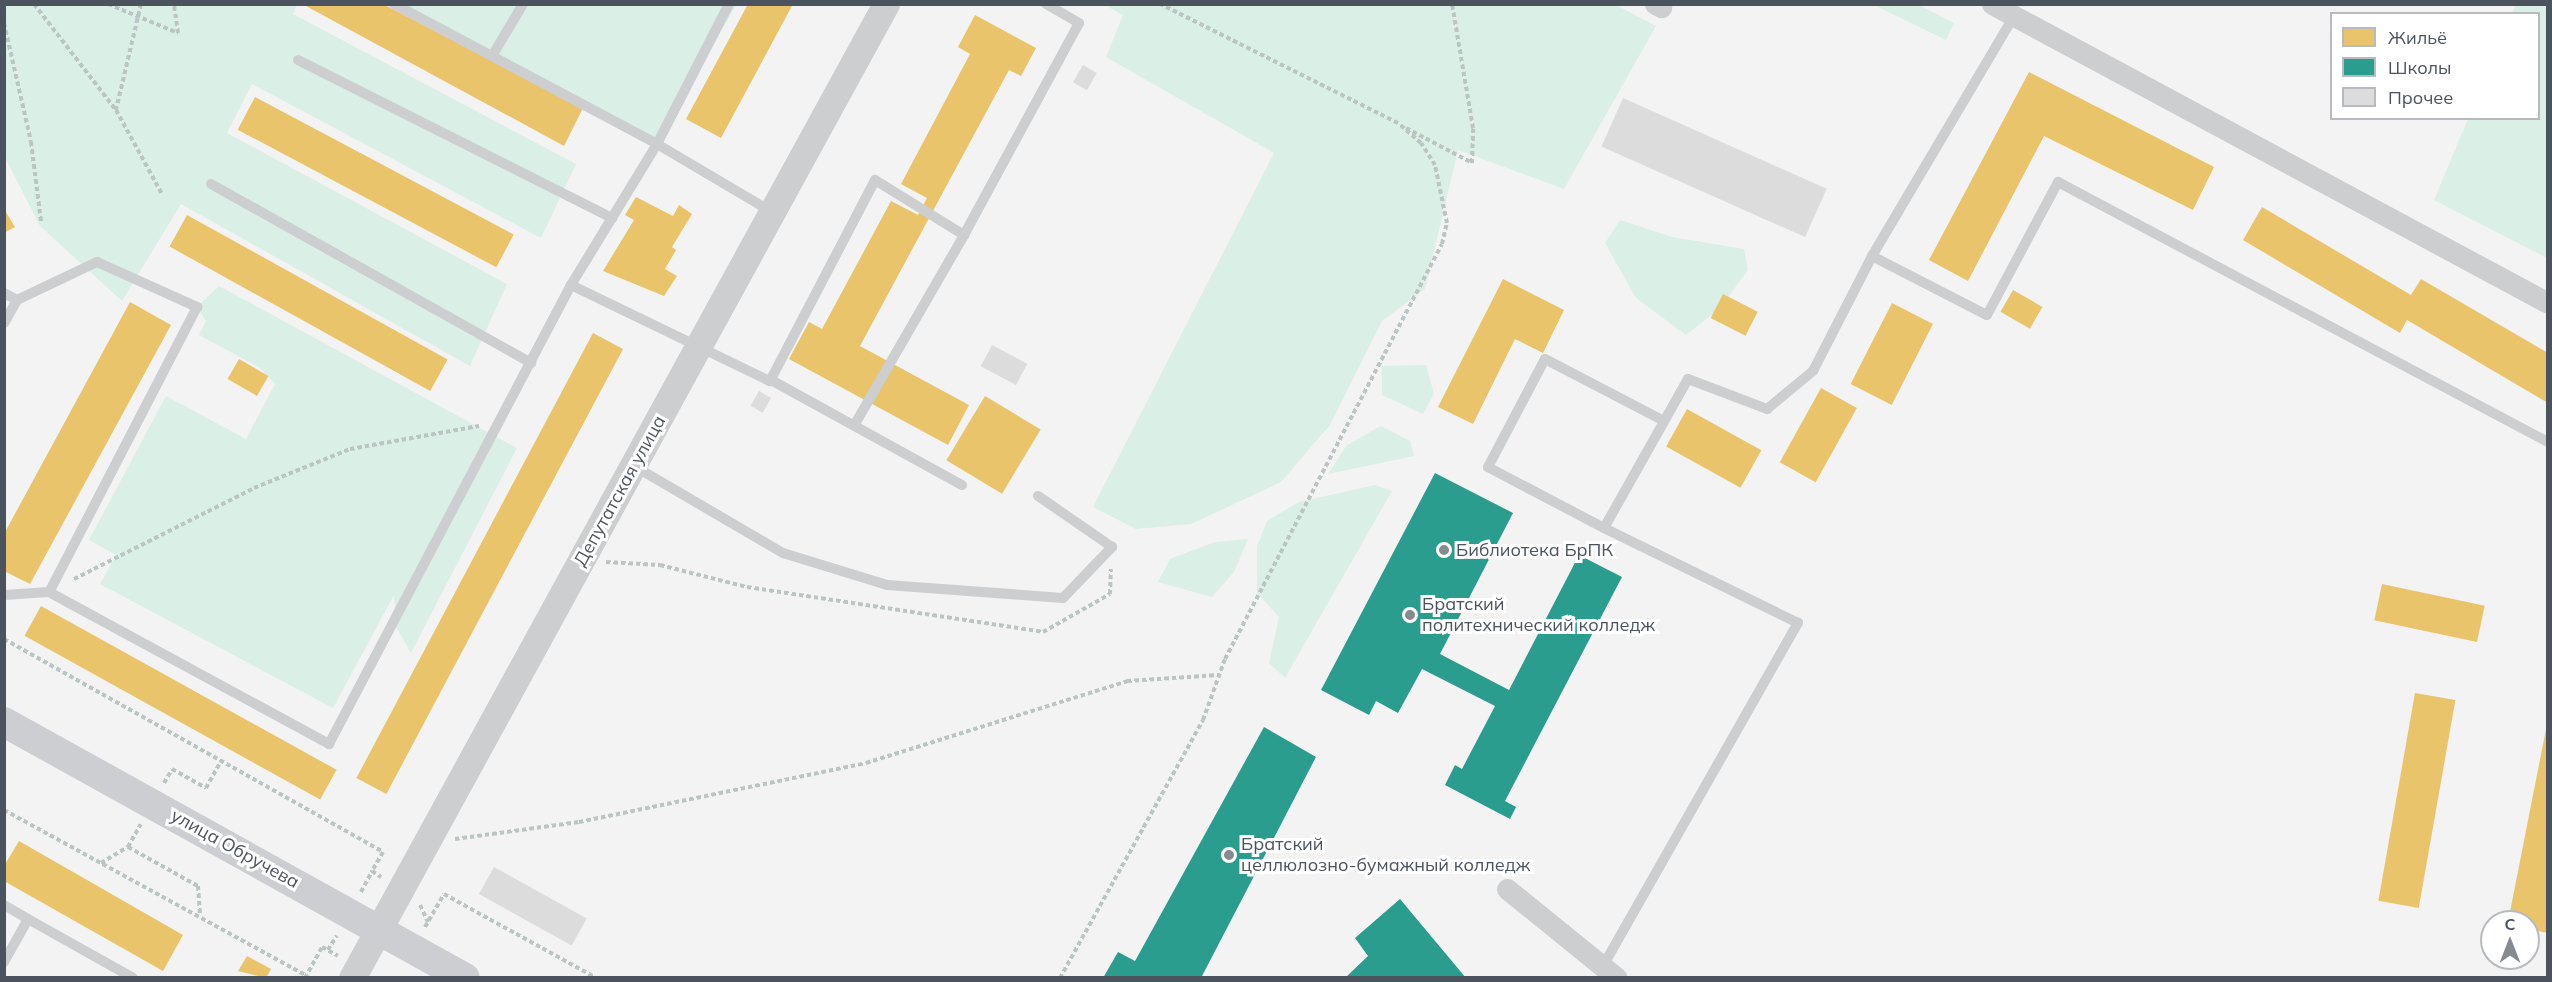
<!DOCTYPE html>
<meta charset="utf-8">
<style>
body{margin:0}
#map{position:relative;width:2552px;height:982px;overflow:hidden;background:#f3f3f3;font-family:Mulish,sans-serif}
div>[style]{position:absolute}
.green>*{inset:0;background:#daefe5}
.homes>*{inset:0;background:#e9c46a;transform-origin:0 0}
.schools>*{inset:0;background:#2a9d8f}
.building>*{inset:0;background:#dcdcdd;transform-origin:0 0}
.path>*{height:4px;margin-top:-2px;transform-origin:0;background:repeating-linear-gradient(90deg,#bbc5c3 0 4.5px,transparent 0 7.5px)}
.service>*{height:10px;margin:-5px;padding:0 5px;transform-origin:5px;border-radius:5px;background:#cdced0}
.minor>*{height:21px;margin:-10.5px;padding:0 10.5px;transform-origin:10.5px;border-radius:10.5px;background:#cdced0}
.tertiary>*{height:27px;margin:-13.5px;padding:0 13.5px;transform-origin:13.5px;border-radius:13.5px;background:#cdced0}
.secondary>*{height:30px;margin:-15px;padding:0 15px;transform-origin:15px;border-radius:15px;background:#cdced2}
.dots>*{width:16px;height:16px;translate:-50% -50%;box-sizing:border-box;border:3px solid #fff;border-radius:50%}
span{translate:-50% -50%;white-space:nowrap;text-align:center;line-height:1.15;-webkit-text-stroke:6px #fff;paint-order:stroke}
.street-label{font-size:18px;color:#4b535e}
.poi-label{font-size:18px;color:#4b535e}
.left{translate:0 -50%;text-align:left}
.frame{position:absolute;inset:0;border:6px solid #4b535e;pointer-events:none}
.legend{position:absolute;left:2330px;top:12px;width:210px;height:108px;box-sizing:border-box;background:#fff;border:2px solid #b7babf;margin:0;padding:8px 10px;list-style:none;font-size:18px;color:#4b535e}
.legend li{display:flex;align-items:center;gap:12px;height:30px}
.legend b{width:30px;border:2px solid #b7babf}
.north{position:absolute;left:2480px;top:910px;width:60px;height:60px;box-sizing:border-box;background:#fff;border:2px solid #b7babf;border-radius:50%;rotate:0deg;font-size:16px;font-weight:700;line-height:24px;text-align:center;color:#4b535e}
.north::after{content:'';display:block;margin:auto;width:21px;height:27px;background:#868b92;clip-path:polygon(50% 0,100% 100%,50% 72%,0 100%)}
</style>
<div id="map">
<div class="green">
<div style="clip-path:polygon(4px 5px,297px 5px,293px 14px,576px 164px,541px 238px,252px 84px,227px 133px,507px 284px,470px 366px,181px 204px,122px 301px,40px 226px,5px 157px)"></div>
<div style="clip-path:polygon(400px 5px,736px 5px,657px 144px)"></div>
<div style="clip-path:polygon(1616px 5px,1656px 26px,1564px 189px,1458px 150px,1425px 289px,1382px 321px,1330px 425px,1281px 482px,1191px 524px,1136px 529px,1093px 507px,1274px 153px,1106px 57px,1123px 15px,1105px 5px)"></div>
<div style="clip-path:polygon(1874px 5px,1919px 5px,1954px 23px,1946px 40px)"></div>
<div style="clip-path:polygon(2516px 5px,2547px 5px,2547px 258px,2434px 200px,2468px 119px,2538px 118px,2538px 14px,2512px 13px)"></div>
<div style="clip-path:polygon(1620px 220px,1672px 237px,1744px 249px,1748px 270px,1720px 308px,1686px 335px,1636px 298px,1605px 243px)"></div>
<div style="clip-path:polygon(219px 286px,517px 448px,411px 653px,396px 627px,394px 595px,333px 708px,100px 584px,116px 555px,89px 540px,166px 396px,246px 439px,275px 384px,260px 368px,199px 335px,206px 321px,197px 307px)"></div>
<div style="clip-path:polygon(1426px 365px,1434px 394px,1423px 414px,1382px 395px,1382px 366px)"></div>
<div style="clip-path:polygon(1381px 426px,1410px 441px,1414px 456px,1328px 474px,1347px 445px)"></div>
<div style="clip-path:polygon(1375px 485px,1392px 491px,1285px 678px,1269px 663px,1279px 617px,1257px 593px,1257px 546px,1267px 521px,1299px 502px)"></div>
<div style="clip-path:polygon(1248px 539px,1234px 572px,1212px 597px,1158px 582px,1170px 559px,1215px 542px)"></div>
</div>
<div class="homes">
<div style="clip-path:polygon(383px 4px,583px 108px,564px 146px,306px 6px)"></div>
<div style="clip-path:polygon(748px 4px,793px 4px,721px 138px,686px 119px)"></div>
<div style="clip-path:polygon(975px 15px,1036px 48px,1021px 76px,1009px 70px,860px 346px,969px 405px,948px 445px,789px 359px,809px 322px,822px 329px,891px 201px,918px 215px,927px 198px,901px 184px,970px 54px,958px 47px)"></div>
<div style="clip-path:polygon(2029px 72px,2214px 167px,2193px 210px,2044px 136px,1968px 281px,1929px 260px)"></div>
<div style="left:255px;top:97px;width:293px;height:37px;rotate:28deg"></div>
<div style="clip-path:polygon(636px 197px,673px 216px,679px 205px,692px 214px,672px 247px,676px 250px,665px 269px,677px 276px,664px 296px,603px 271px,634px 220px,625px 215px)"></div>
<div style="clip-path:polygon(2262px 207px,2411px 295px,2421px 279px,2548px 353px,2548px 403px,2407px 320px,2400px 333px,2243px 240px)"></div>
<div style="clip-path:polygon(4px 209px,15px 227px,4px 233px)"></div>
<div style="left:187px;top:215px;width:298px;height:36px;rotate:29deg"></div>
<div style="clip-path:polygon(1503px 279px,1564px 310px,1543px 353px,1515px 339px,1473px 424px,1438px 407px)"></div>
<div style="left:2013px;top:290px;width:34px;height:25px;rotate:30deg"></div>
<div style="left:1723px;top:294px;width:39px;height:27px;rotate:27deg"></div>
<div style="clip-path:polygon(130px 302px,171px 325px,30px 584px,4px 571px,4px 534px)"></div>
<div style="left:1892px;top:303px;width:46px;height:91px;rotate:27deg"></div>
<div style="left:593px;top:333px;width:34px;height:504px;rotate:28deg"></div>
<div style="left:239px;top:359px;width:34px;height:23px;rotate:30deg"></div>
<div style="left:1821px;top:388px;width:41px;height:85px;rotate:29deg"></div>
<div style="left:985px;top:396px;width:65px;height:75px;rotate:31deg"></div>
<div style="left:1687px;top:409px;width:85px;height:43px;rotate:29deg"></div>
<div style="left:2382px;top:584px;width:105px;height:37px;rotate:12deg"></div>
<div style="left:41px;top:606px;width:338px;height:34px;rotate:29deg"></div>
<div style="left:2415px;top:693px;width:41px;height:211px;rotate:10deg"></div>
<div style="clip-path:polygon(2546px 729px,2548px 729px,2548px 933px,2528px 929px,2528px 922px,2508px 922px)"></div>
<div style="clip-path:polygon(19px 841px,183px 935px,163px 971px,4px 881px,4px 866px)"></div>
<div style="clip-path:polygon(247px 956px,271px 969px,266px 978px,238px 971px)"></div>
</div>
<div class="schools">
<div style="clip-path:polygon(1435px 473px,1513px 513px,1440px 654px,1509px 690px,1579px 555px,1622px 577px,1505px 801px,1516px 807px,1510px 819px,1445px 785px,1455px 765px,1462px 769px,1495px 706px,1422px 669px,1398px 713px,1376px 701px,1369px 715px,1321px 690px)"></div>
<div style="clip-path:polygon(1264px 727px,1316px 757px,1201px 978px,1103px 978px,1118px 952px,1135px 961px)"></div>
<div style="clip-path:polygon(1400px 899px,1466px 978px,1345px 978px,1368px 956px,1355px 938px)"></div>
</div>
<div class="building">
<div style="left:1083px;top:65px;width:16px;height:20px;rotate:30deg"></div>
<div style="left:1623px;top:98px;width:223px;height:53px;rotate:24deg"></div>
<div style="left:992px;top:345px;width:40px;height:24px;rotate:28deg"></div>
<div style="left:759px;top:391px;width:14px;height:17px;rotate:30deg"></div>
<div style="left:494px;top:867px;width:106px;height:31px;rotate:29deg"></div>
</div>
<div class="path">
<div style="left:34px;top:4px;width:134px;rotate:52.3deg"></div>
<div style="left:108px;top:4px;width:76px;rotate:22.5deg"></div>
<div style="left:178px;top:33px;width:29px;rotate:-98deg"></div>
<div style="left:141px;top:4px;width:109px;rotate:103.3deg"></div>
<div style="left:116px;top:110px;width:96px;rotate:61.3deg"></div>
<div style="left:4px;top:23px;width:122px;rotate:77.2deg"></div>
<div style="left:31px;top:142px;width:80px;rotate:82.8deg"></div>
<div style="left:1406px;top:128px;width:75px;rotate:27.9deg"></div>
<div style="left:1472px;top:163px;width:35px;rotate:-88deg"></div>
<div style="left:1473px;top:128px;width:126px;rotate:-99.6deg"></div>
<div style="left:606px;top:562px;width:54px;rotate:3.2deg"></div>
<div style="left:660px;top:565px;width:90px;rotate:14.2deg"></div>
<div style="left:747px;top:587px;width:299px;rotate:8.6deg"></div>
<div style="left:1043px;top:632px;width:77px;rotate:-29.6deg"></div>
<div style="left:1110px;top:594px;width:25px;rotate:-88deg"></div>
<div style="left:74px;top:579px;width:202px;rotate:-26.8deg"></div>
<div style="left:254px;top:488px;width:104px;rotate:-22.1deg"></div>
<div style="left:350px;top:449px;width:131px;rotate:-10.1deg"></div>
<div style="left:4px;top:639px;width:435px;rotate:29.3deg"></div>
<div style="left:383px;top:852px;width:22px;rotate:120deg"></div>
<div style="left:164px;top:783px;width:16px;rotate:-60deg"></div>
<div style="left:172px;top:769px;width:39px;rotate:29deg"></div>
<div style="left:206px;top:788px;width:31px;rotate:-61deg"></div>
<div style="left:4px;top:810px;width:344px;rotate:28.7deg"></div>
<div style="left:455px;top:839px;width:125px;rotate:-7.8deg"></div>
<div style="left:579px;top:822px;width:293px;rotate:-11.6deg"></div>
<div style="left:866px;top:763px;width:274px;rotate:-17.4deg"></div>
<div style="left:1127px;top:681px;width:92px;rotate:-3.7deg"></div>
<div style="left:128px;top:847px;width:26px;rotate:-61deg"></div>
<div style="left:101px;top:863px;width:31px;rotate:-31deg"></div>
<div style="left:128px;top:847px;width:80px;rotate:29.1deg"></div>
<div style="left:198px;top:886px;width:30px;rotate:86deg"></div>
<div style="left:361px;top:892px;width:24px;rotate:-62deg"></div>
<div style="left:372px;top:871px;width:11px;rotate:34deg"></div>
<div style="left:420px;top:905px;width:19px;rotate:65deg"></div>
<div style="left:425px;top:927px;width:38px;rotate:-60deg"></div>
<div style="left:444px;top:894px;width:174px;rotate:28.9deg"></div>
<div style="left:328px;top:950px;width:17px;rotate:-59deg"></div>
<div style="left:305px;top:978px;width:35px;rotate:-61deg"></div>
<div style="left:322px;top:947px;width:18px;rotate:29deg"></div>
<div style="left:1060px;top:978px;width:295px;rotate:-61deg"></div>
<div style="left:1203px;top:720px;width:65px;rotate:-70.2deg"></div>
<div style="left:1225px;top:659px;width:468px;rotate:-62.4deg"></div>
<div style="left:1442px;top:244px;width:22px;rotate:-77deg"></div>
<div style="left:1447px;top:223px;width:59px;rotate:-101.7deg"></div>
<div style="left:1435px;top:165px;width:26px;rotate:-122deg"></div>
<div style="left:1421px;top:143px;width:30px;rotate:-139deg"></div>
<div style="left:1398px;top:123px;width:266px;rotate:-153.4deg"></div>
</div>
<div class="service">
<div style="left:394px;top:4px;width:298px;rotate:28deg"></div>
<div style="left:657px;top:144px;width:157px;rotate:-62.8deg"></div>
<div style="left:2014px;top:16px;width:279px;rotate:120.6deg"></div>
<div style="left:1872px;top:256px;width:129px;rotate:27.2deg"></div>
<div style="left:1987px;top:315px;width:151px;rotate:-61.9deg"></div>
<div style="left:2058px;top:182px;width:555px;rotate:27.95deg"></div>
<div style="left:492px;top:56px;width:61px;rotate:-59.2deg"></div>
<div style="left:298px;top:60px;width:352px;rotate:26.7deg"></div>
<div style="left:211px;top:184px;width:367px;rotate:29.2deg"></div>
<div style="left:571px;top:285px;width:165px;rotate:-58.6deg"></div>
<div style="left:657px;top:144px;width:134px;rotate:30.6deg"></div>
<div style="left:4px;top:293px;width:15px;rotate:28deg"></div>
<div style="left:17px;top:300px;width:26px;rotate:119deg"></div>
<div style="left:17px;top:300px;width:89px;rotate:-25.4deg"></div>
<div style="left:97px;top:262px;width:110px;rotate:24.2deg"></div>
<div style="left:197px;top:307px;width:321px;rotate:117.4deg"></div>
<div style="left:49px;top:592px;width:319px;rotate:28.5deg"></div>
<div style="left:329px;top:744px;width:519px;rotate:-62.2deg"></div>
<div style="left:571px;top:285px;width:221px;rotate:25.8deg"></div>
<div style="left:770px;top:381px;width:227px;rotate:-62.4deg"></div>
<div style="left:875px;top:180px;width:105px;rotate:31.7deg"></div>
<div style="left:964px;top:235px;width:241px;rotate:-61.5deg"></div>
<div style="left:1079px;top:23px;width:38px;rotate:-150deg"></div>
<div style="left:771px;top:380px;width:218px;rotate:28.8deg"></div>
<div style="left:855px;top:424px;width:218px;rotate:-60deg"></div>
<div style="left:634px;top:466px;width:173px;rotate:30.3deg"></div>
<div style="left:783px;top:553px;width:109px;rotate:17.1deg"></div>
<div style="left:887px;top:585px;width:176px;rotate:4.2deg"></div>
<div style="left:1063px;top:598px;width:71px;rotate:-46.1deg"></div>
<div style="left:1112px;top:547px;width:90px;rotate:-145.4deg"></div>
<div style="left:1604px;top:528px;width:131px;rotate:-152.3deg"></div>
<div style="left:1488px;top:467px;width:122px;rotate:-62.2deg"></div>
<div style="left:1545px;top:359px;width:134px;rotate:27.5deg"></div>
<div style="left:4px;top:595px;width:45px;rotate:-3.8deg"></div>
<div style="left:4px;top:905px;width:28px;rotate:30deg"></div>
<div style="left:4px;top:962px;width:49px;rotate:-60.8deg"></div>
<div style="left:28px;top:919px;width:120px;rotate:29.3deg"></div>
<div style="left:1603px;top:966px;width:395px;rotate:-60.4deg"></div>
<div style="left:1798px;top:623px;width:216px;rotate:-153.9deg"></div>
<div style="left:1604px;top:528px;width:171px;rotate:-60.6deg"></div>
<div style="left:1688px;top:379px;width:85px;rotate:20.8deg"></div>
<div style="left:1767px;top:409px;width:60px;rotate:-39.6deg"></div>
<div style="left:1813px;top:371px;width:129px;rotate:-62.8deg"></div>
</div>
<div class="minor">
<div style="left:1655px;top:4px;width:7px;rotate:27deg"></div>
<div style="left:1992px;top:4px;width:631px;rotate:28.27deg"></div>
<div style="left:1507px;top:889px;width:141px;rotate:39deg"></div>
</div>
<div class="tertiary">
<div style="left:352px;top:978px;width:1111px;rotate:-61.27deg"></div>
</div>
<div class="secondary">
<div style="left:4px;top:722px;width:527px;rotate:29.04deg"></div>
</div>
<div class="dots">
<div style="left:1444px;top:550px;background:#868b92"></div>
<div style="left:1410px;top:615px;background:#868b92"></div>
<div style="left:1229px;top:855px;background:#868b92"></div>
</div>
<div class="street-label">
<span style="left:620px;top:491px;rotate:-61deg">Депутатская улица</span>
<span style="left:235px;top:849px;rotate:29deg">улица Обручева</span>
</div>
<div class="poi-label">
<span class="left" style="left:1456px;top:550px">Библиотека БрПК</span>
<span class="left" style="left:1422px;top:615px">Братский<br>политехнический колледж</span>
<span class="left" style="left:1241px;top:855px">Братский<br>целлюлозно-бумажный колледж</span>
</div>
<div class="frame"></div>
<ul class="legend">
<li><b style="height:16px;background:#e9c46a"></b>Жильё</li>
<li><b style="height:16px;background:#2a9d8f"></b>Школы</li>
<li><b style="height:16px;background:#dcdcdd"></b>Прочее</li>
</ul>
<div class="north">С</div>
</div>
